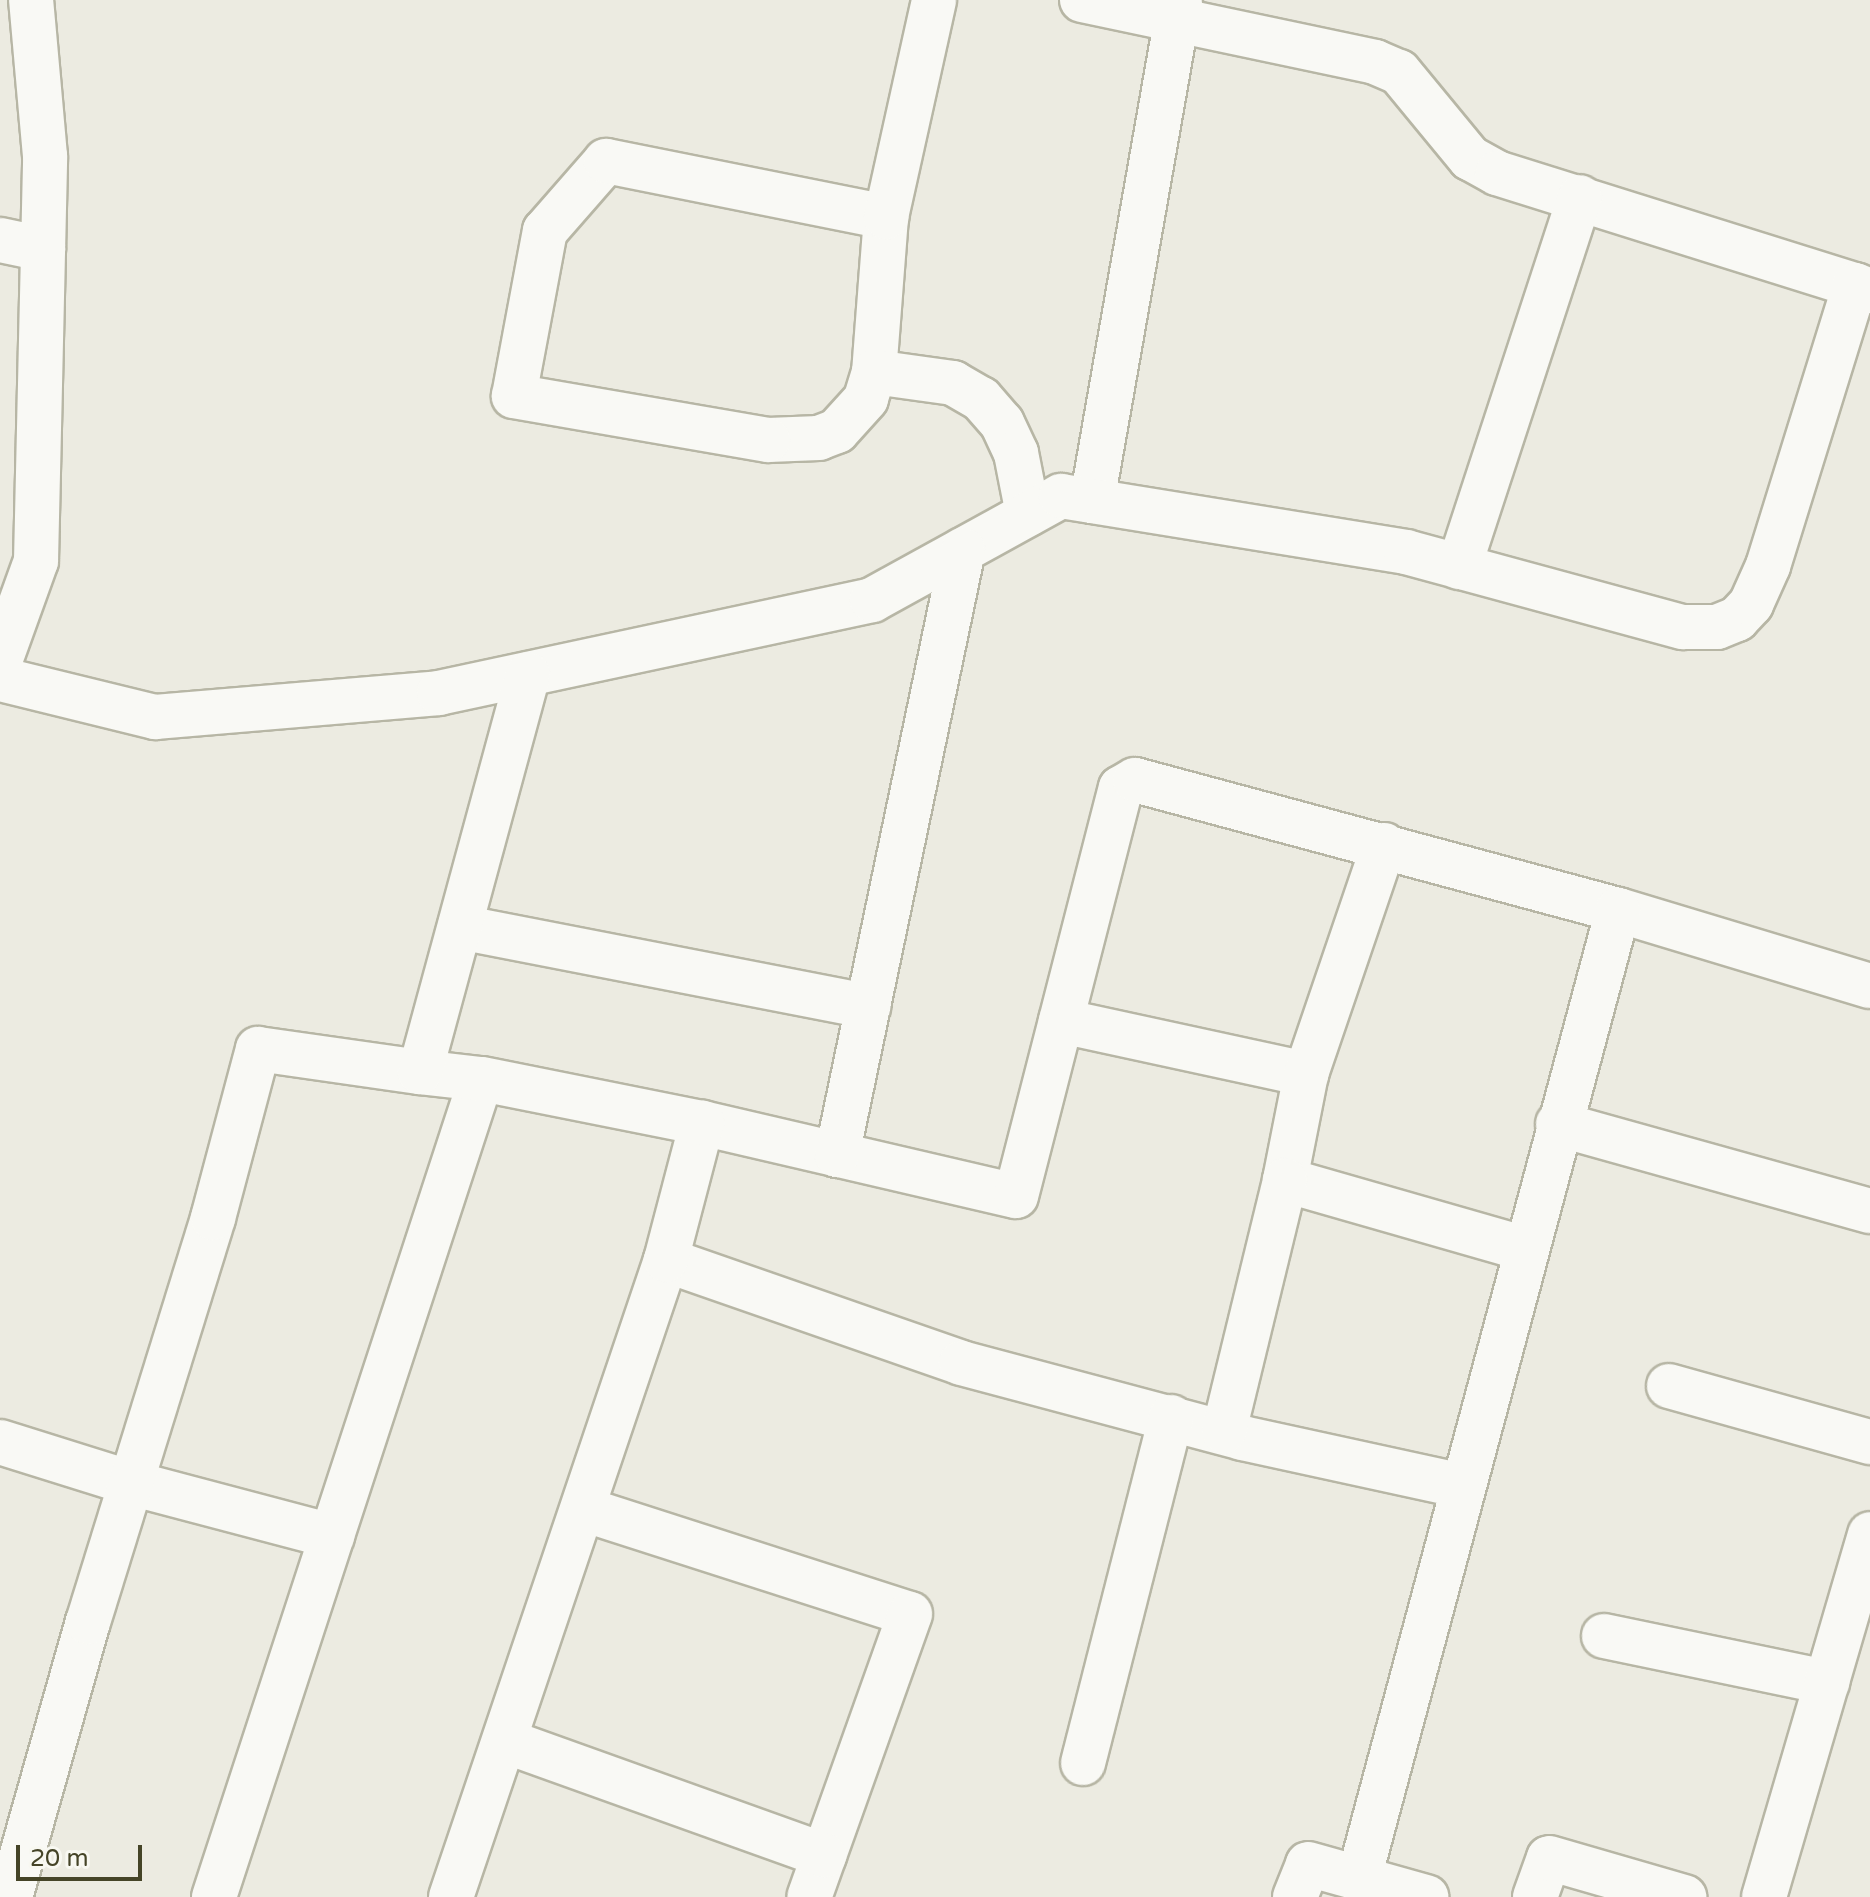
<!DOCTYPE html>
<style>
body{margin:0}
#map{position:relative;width:1870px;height:1897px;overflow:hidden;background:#ecebe1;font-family:"Varela Round",sans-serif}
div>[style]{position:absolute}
.roads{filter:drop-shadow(2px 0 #b7b6a5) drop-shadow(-2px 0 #b7b6a5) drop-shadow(0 2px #b7b6a5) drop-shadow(0 -2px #b7b6a5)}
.minor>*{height:44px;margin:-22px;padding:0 22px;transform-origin:22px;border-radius:22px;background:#f9f9f5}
span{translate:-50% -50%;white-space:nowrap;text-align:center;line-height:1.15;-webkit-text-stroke:8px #f8f8f1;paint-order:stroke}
.scale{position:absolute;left:16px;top:1845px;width:126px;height:36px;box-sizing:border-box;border:4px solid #454427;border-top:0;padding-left:10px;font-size:24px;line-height:28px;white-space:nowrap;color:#454427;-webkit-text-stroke:6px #f8f8f1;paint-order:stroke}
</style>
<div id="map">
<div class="roads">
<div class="minor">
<div style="left:1082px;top:0;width:299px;rotate:11.9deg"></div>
<div style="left:1375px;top:62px;width:26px;rotate:23deg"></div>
<div style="left:1399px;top:72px;width:112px;rotate:50.5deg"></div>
<div style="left:1470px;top:158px;width:31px;rotate:29deg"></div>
<div style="left:1497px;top:173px;width:375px;rotate:17.4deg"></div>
<div style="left:886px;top:217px;width:155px;rotate:94.4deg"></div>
<div style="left:874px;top:372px;width:28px;rotate:107deg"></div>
<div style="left:866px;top:399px;width:43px;rotate:132.2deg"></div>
<div style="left:837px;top:431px;width:19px;rotate:159deg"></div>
<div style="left:819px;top:438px;width:51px;rotate:177.8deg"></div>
<div style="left:768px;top:440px;width:258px;rotate:-170.2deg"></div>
<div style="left:514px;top:396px;width:168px;rotate:-79.4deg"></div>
<div style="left:545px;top:231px;width:93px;rotate:-48.9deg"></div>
<div style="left:606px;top:161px;width:286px;rotate:11.3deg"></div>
<div style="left:886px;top:217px;width:222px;rotate:-77.5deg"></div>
<div style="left:0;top:240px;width:44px;rotate:11.8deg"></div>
<div style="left:874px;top:372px;width:80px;rotate:7.9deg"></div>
<div style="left:953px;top:383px;width:32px;rotate:30deg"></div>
<div style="left:981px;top:399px;width:32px;rotate:49deg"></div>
<div style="left:1002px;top:423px;width:33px;rotate:65deg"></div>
<div style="left:1016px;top:453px;width:62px;rotate:78.9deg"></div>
<div style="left:1092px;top:501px;width:509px;rotate:-80.04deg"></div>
<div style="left:1459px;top:567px;width:389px;rotate:-71.9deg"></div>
<div style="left:0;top:661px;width:106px;rotate:-70.2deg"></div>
<div style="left:36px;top:561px;width:405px;rotate:-88.7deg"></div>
<div style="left:45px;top:156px;width:157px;rotate:-95.1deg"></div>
<div style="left:0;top:679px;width:160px;rotate:13.8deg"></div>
<div style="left:155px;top:717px;width:285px;rotate:-4.8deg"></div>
<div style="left:439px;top:693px;width:443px;rotate:-12.1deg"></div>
<div style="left:872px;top:600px;width:216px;rotate:-28.8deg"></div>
<div style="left:1061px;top:496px;width:350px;rotate:9.2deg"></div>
<div style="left:1406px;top:552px;width:287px;rotate:15.2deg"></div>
<div style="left:1683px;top:627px;width:34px"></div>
<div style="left:1717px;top:627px;width:22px;rotate:-22deg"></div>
<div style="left:1737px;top:619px;width:21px;rotate:-47deg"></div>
<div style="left:1751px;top:604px;width:42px;rotate:-65.9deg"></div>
<div style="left:1768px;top:566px;width:294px;rotate:-72.8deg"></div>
<div style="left:1855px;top:285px;width:16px;rotate:22deg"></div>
<div style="left:460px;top:927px;width:416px;rotate:11deg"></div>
<div style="left:1061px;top:1021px;width:251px;rotate:12.2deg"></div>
<div style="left:1306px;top:1074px;width:108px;rotate:101.2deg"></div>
<div style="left:1285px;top:1180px;width:250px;rotate:16deg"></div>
<div style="left:1306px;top:1074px;width:242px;rotate:-71.2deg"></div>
<div style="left:702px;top:1123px;width:322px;rotate:13.1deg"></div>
<div style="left:1016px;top:1196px;width:421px;rotate:-75.6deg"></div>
<div style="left:1121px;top:788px;width:16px;rotate:-30deg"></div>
<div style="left:1135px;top:780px;width:500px;rotate:15.06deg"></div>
<div style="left:1618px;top:910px;width:263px;rotate:16.8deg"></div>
<div style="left:1558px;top:1124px;width:324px;rotate:15.6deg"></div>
<div style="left:837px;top:1155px;width:618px;rotate:-78.24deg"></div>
<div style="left:666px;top:1260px;width:312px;rotate:19.2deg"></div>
<div style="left:961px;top:1363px;width:291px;rotate:14.9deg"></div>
<div style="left:1242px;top:1438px;width:225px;rotate:12.3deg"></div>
<div style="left:1669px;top:1386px;width:209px;rotate:15.6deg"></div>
<div style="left:1224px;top:1431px;width:258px;rotate:-76.3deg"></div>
<div style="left:0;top:1442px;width:137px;rotate:17.4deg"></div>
<div style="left:131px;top:1483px;width:208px;rotate:14.8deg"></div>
<div style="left:583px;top:1509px;width:343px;rotate:17.8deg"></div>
<div style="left:910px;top:1614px;width:300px;rotate:109.6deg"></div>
<div style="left:1604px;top:1636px;width:228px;rotate:11.7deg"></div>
<div style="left:505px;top:1741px;width:339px;rotate:19.7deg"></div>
<div style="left:1083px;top:1763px;width:357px;rotate:-75.7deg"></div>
<div style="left:1359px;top:1878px;width:1002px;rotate:-75.02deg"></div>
<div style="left:10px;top:1897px;width:286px;rotate:-74.2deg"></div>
<div style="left:88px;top:1622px;width:423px;rotate:-72.8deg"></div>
<div style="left:213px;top:1218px;width:175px;rotate:-75.1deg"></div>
<div style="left:258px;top:1049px;width:164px;rotate:8.1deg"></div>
<div style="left:214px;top:1897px;width:860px;rotate:-71.92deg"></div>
<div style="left:451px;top:1897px;width:672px;rotate:-71.35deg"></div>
<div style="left:666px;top:1260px;width:142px;rotate:-75.3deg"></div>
<div style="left:702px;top:1123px;width:225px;rotate:-168.7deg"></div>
<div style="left:481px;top:1079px;width:61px;rotate:-173.5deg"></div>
<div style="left:420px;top:1072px;width:412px;rotate:-74.8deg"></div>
<div style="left:1295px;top:1897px;width:35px;rotate:-68deg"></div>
<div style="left:1308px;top:1864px;width:123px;rotate:15.6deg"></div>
<div style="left:1535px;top:1897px;width:41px;rotate:-70.3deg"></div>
<div style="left:1549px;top:1858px;width:141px;rotate:16.1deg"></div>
<div style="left:1764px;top:1897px;width:378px;rotate:-73.7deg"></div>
</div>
</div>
<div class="scale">20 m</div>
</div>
